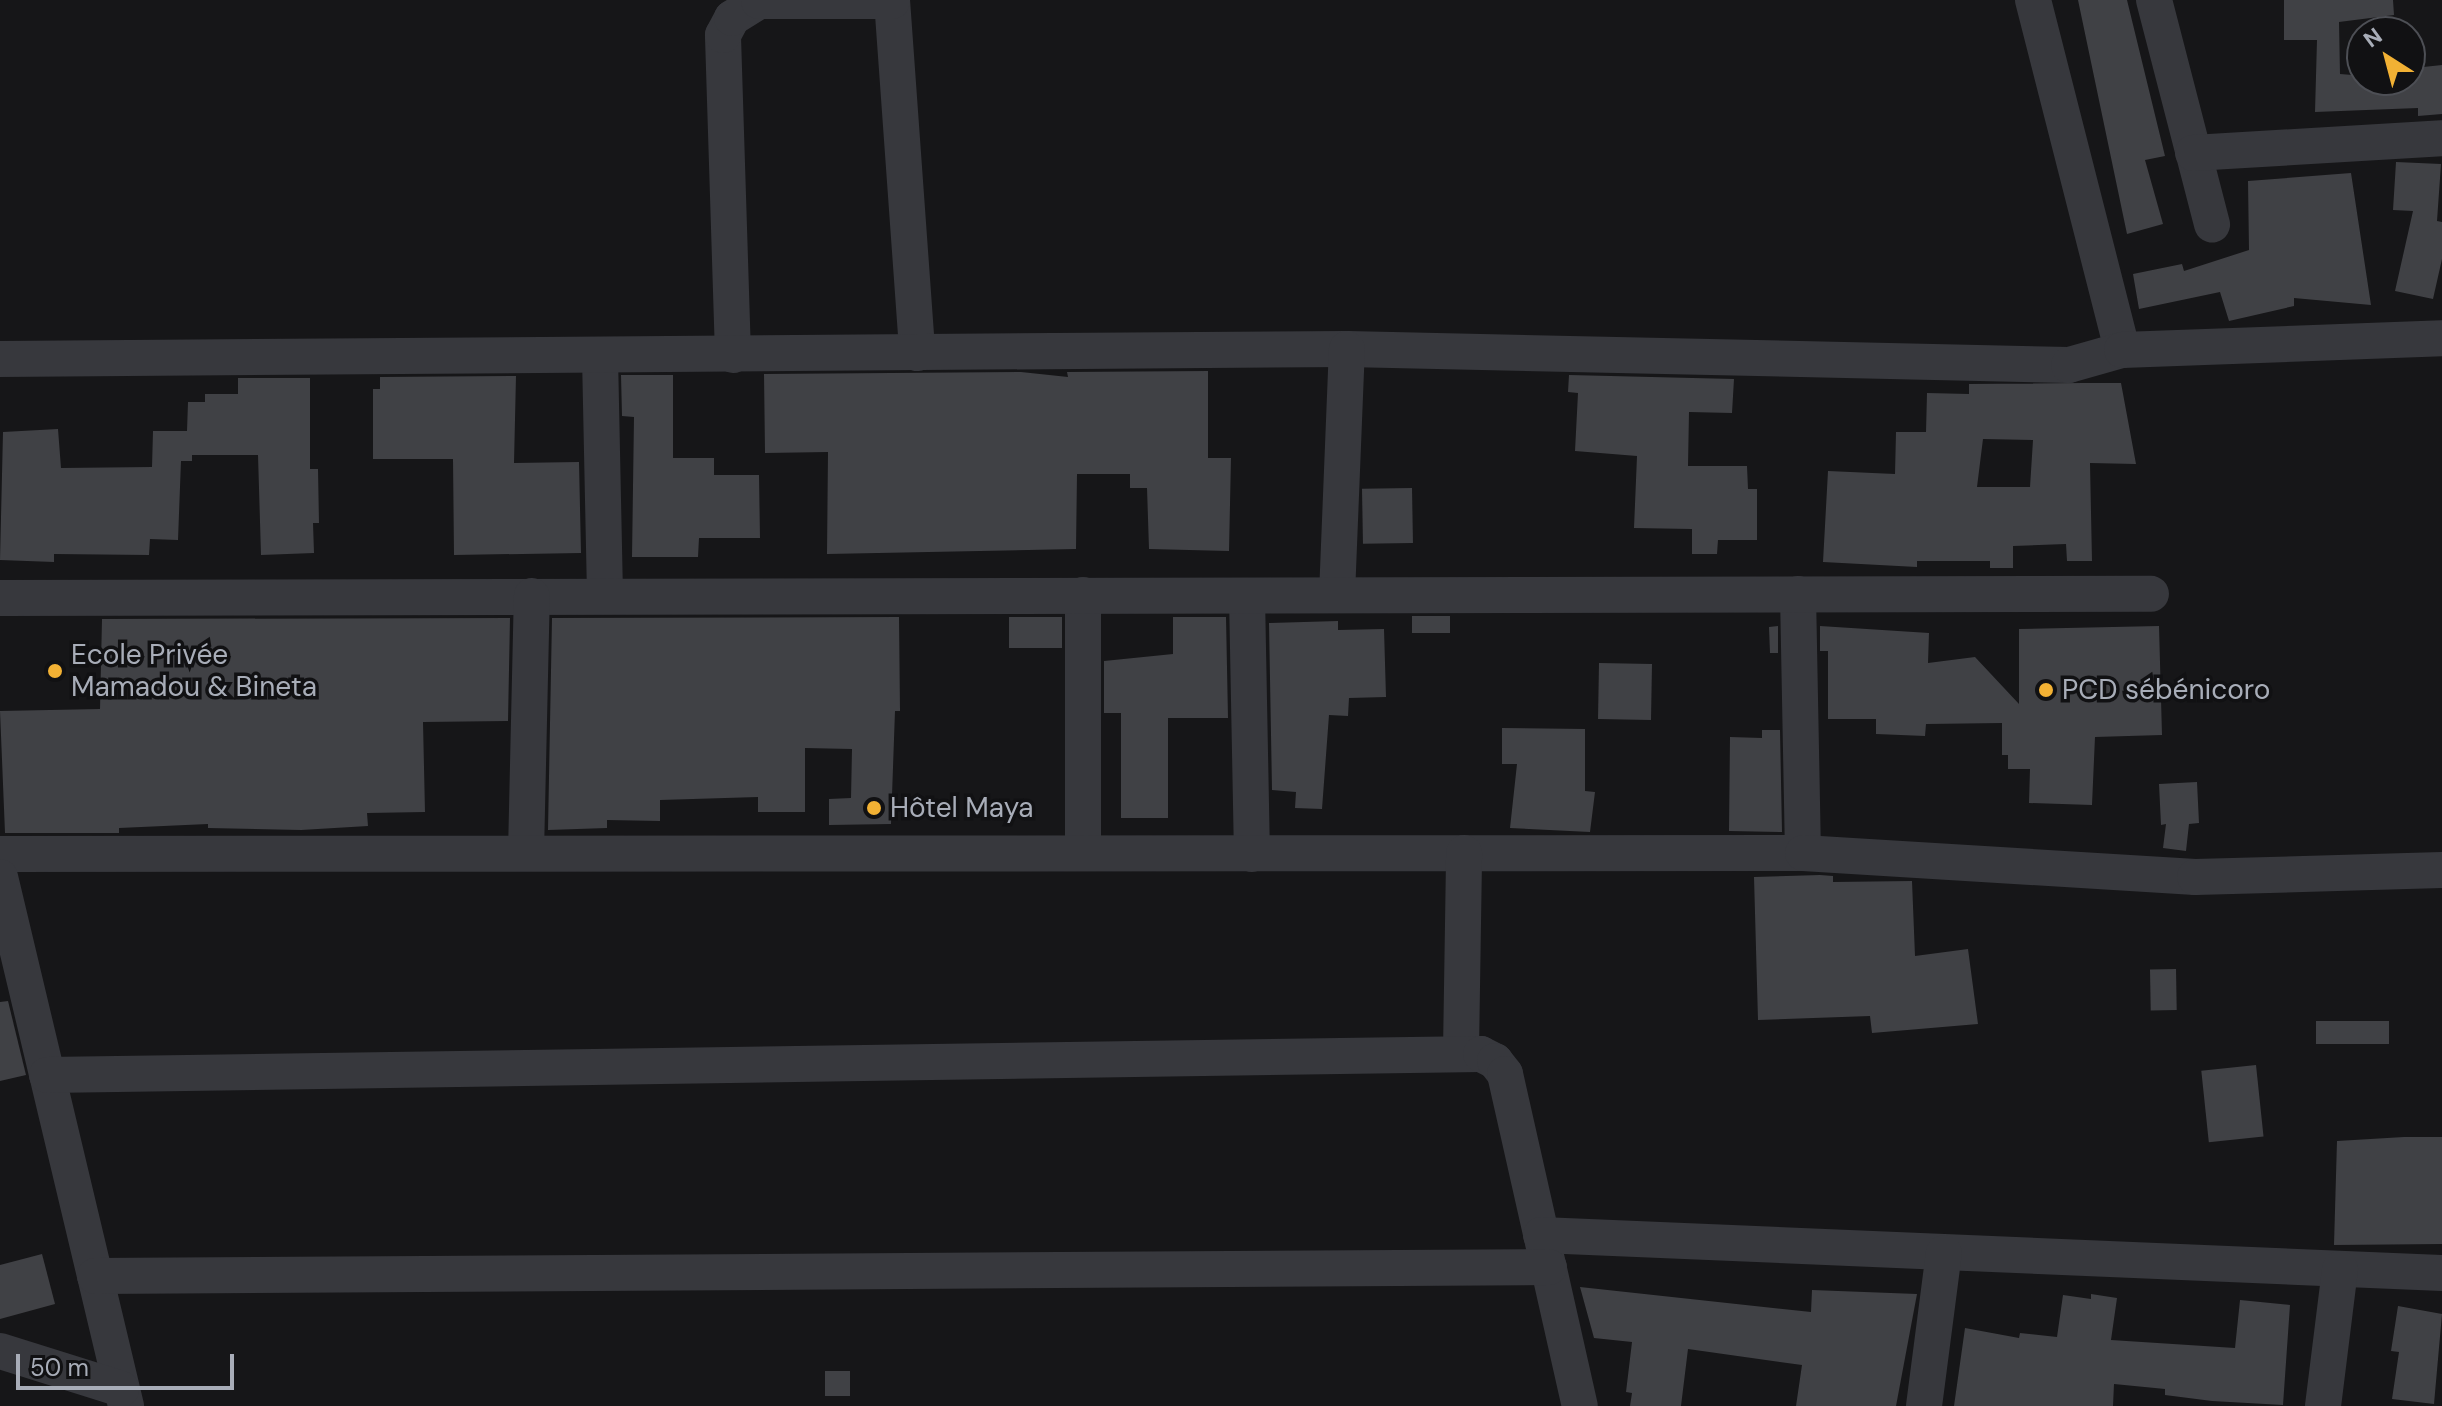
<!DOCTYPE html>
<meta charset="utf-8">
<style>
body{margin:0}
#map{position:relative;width:2442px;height:1406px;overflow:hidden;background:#161618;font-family:"DM Sans",sans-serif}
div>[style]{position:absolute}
.building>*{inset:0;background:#404145;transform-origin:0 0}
.minor>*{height:36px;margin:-18px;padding:0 18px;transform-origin:18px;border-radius:18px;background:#37383d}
.dots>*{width:22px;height:22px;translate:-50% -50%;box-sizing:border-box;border:4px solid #111113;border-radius:50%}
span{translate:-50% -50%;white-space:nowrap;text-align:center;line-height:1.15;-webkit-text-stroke:7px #111113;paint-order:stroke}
.poi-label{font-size:28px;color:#a8adb8}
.left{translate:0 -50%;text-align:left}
.north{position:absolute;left:2346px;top:16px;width:80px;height:80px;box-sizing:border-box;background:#111113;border:2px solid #4d4f55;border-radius:50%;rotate:324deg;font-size:22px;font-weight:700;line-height:32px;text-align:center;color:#a8adb8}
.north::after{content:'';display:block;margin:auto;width:28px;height:36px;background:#f2b134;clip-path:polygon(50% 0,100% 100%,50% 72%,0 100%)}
.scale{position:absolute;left:16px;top:1354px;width:218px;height:36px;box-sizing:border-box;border:4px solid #a8adb8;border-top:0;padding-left:10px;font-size:24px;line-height:28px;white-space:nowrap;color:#a8adb8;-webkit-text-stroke:6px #111113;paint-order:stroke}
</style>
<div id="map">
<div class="building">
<div style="clip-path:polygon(2078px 0,2127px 0,2165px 156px,2145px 160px,2163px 224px,2127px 234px)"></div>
<div style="clip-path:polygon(2284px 0,2393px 0,2394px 15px,2339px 22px,2340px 74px,2415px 80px,2414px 68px,2442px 65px,2442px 114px,2418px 116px,2418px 108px,2315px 112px,2317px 40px,2284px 40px)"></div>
<div style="clip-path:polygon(2396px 162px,2441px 164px,2437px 221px,2442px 222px,2442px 259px,2433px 299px,2395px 291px,2413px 211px,2393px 210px)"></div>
<div style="clip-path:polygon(2351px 173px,2371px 305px,2294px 298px,2294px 306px,2229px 321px,2220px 292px,2139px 309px,2133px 274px,2182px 264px,2184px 271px,2249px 250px,2248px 181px)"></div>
<div style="clip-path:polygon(1208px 371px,1208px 458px,1231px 458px,1229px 551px,1149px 549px,1147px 488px,1130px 488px,1130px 474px,1077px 474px,1076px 549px,827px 554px,828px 452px,765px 453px,764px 374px,1021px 372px,1068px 377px,1067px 372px)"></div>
<div style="clip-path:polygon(621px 375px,673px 375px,673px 458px,714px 458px,714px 475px,759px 475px,760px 538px,699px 538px,698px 557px,632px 557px,634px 417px,622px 416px)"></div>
<div style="clip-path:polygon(1569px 375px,1734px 379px,1732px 413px,1689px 412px,1688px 466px,1747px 466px,1748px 489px,1757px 489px,1757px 540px,1718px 540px,1717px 554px,1692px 554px,1692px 529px,1634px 528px,1637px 456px,1575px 451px,1578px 393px,1568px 392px)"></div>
<div style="clip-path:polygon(516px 376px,514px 463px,579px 462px,581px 553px,454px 555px,453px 459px,373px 459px,373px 389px,380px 389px,380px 377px)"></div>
<div style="clip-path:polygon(238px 378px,310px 378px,310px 469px,318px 469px,319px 523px,313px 523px,314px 553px,261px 555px,258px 455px,192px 455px,192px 461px,181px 461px,178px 540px,150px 539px,149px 555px,54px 554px,54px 562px,0 560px,3px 432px,58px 429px,61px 468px,152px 467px,153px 431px,187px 431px,188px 402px,205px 402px,205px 394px,238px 394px)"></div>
<div style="clip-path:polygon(evenodd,2084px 383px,2121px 383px,2136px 464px,2090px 463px,2092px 561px,2067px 561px,2066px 544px,2013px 546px,2013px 568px,1990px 568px,1990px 561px,1917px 561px,1917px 567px,1823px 562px,1828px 471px,1895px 474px,1896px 432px,1926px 432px,1927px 393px,1969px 394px,1969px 384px,2084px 383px,1983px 439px,2033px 440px,2030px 487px,1977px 487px,1983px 439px)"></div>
<div style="left:1412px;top:488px;width:55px;height:50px;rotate:89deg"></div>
<div style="left:1412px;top:616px;width:38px;height:17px"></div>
<div style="clip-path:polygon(899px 617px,900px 711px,895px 711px,891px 824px,829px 825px,829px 799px,851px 798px,852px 749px,805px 748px,805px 812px,758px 812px,758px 797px,660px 800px,660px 821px,607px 820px,607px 828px,548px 830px,552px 618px)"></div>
<div style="left:1009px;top:617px;width:53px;height:31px"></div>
<div style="clip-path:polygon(1173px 617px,1226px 617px,1228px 718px,1168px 718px,1168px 818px,1121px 818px,1121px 713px,1104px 713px,1104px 661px,1173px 654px)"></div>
<div style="clip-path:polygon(510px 618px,508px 721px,423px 722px,425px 812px,367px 813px,368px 826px,301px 830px,208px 828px,208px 824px,119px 828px,119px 833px,5px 833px,0 711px,100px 709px,102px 619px)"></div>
<div style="clip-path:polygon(1338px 621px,1338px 630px,1384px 629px,1386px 697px,1349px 698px,1348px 716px,1329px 715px,1322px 809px,1295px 808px,1296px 792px,1272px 790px,1269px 623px)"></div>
<div style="clip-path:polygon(1778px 626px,1778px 653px,1770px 653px,1769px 627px)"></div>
<div style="clip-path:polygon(1820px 626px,1929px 633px,1928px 663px,1975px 657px,2019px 704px,2019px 629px,2159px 626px,2162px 735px,2095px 737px,2092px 805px,2029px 803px,2030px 769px,2008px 769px,2008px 755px,2002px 755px,2002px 723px,1926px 724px,1925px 736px,1876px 734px,1876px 719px,1828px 719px,1828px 651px,1820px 651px)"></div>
<div style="left:1599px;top:663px;width:53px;height:56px;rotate:1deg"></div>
<div style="clip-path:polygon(1502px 728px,1585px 729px,1585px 791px,1595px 792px,1590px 832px,1510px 828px,1517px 764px,1502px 764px)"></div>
<div style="clip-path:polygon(1762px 730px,1780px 730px,1782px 832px,1729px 831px,1730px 737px,1762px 738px)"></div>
<div style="clip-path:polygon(2197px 782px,2199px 823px,2189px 824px,2186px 851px,2163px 848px,2166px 824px,2161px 825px,2159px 784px)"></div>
<div style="clip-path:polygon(1820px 875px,1833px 876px,1833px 882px,1912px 881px,1915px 956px,1968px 949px,1978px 1024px,1872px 1033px,1870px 1016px,1758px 1020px,1754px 877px)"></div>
<div style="left:2176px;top:969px;width:41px;height:26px;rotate:89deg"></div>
<div style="clip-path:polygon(8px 1001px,26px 1075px,0 1081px,0 1002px)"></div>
<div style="left:2316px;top:1021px;width:73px;height:23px"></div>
<div style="left:2256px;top:1065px;width:72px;height:55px;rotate:84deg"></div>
<div style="clip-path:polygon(2404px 1137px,2442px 1137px,2442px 1244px,2334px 1245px,2337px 1141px)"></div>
<div style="clip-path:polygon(42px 1254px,55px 1304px,0 1319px,0 1265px)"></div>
<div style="clip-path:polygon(1580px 1287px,1811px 1312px,1812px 1290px,1917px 1294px,1896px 1406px,1796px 1406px,1802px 1365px,1688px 1349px,1681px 1406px,1630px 1406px,1632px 1393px,1626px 1392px,1632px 1342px,1594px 1338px)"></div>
<div style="clip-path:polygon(2091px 1294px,2117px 1298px,2111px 1340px,2235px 1348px,2240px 1300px,2290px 1305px,2283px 1405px,2212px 1401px,2165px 1395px,2165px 1389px,2114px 1384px,2113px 1406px,1954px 1406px,1965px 1328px,2019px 1338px,2020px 1333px,2057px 1337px,2063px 1295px,2091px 1299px)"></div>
<div style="clip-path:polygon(2398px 1306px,2442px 1314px,2434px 1404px,2392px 1399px,2399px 1352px,2391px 1351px)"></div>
<div style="left:850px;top:1371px;width:25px;height:25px;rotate:90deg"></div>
</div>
<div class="minor">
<div style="left:892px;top:0;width:354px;rotate:85.9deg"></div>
<div style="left:2033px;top:0;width:361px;rotate:75.7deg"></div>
<div style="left:2154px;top:0;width:232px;rotate:75.5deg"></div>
<div style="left:2193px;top:153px;width:249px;rotate:-3.4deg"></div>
<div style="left:733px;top:355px;width:320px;rotate:-91.8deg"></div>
<div style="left:723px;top:35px;width:19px;rotate:-62deg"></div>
<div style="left:732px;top:18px;width:32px;rotate:-32deg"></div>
<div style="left:759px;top:1px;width:133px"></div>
<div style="left:600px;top:356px;width:240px;rotate:88.8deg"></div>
<div style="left:0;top:359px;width:1347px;rotate:-0.43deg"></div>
<div style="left:1347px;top:349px;width:722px;rotate:1.27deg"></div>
<div style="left:2069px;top:365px;width:55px;rotate:-15.8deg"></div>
<div style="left:2122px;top:350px;width:320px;rotate:-2.1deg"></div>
<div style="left:1798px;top:594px;width:259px;rotate:88.9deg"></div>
<div style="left:1083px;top:595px;width:258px;rotate:90deg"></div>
<div style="left:1337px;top:595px;width:246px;rotate:-87.7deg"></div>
<div style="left:1247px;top:596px;width:258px;rotate:88.9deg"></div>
<div style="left:0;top:598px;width:2151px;rotate:-0.11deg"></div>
<div style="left:526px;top:853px;width:257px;rotate:-88.7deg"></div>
<div style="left:0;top:854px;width:1803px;rotate:-0.03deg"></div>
<div style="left:1803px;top:853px;width:393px;rotate:3.5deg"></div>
<div style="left:2195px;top:877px;width:247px;rotate:-1.6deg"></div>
<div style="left:0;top:877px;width:544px;rotate:76.6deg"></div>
<div style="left:1461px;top:1051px;width:198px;rotate:-89.1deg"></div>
<div style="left:47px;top:1075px;width:1434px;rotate:-0.84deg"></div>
<div style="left:1481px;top:1054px;width:16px;rotate:27deg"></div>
<div style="left:1495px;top:1061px;width:16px;rotate:52deg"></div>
<div style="left:1505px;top:1074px;width:340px;rotate:77.3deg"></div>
<div style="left:1541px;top:1235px;width:902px;rotate:2.42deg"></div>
<div style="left:95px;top:1276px;width:1454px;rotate:-0.35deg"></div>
<div style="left:0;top:1351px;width:127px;rotate:17.4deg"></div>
<div style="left:1924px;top:1406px;width:154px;rotate:-82.6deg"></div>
<div style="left:2323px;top:1406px;width:138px;rotate:-82.9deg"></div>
</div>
<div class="dots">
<div style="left:55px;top:671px;background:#f2b134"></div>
<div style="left:2046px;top:690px;background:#f2b134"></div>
<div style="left:874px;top:808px;background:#f2b134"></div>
</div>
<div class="poi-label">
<span class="left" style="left:71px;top:671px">Ecole Privée<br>Mamadou &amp; Bineta</span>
<span class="left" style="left:2062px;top:690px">PCD sébénicoro</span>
<span class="left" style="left:890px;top:808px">Hôtel Maya</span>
</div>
<div class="north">N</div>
<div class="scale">50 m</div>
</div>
